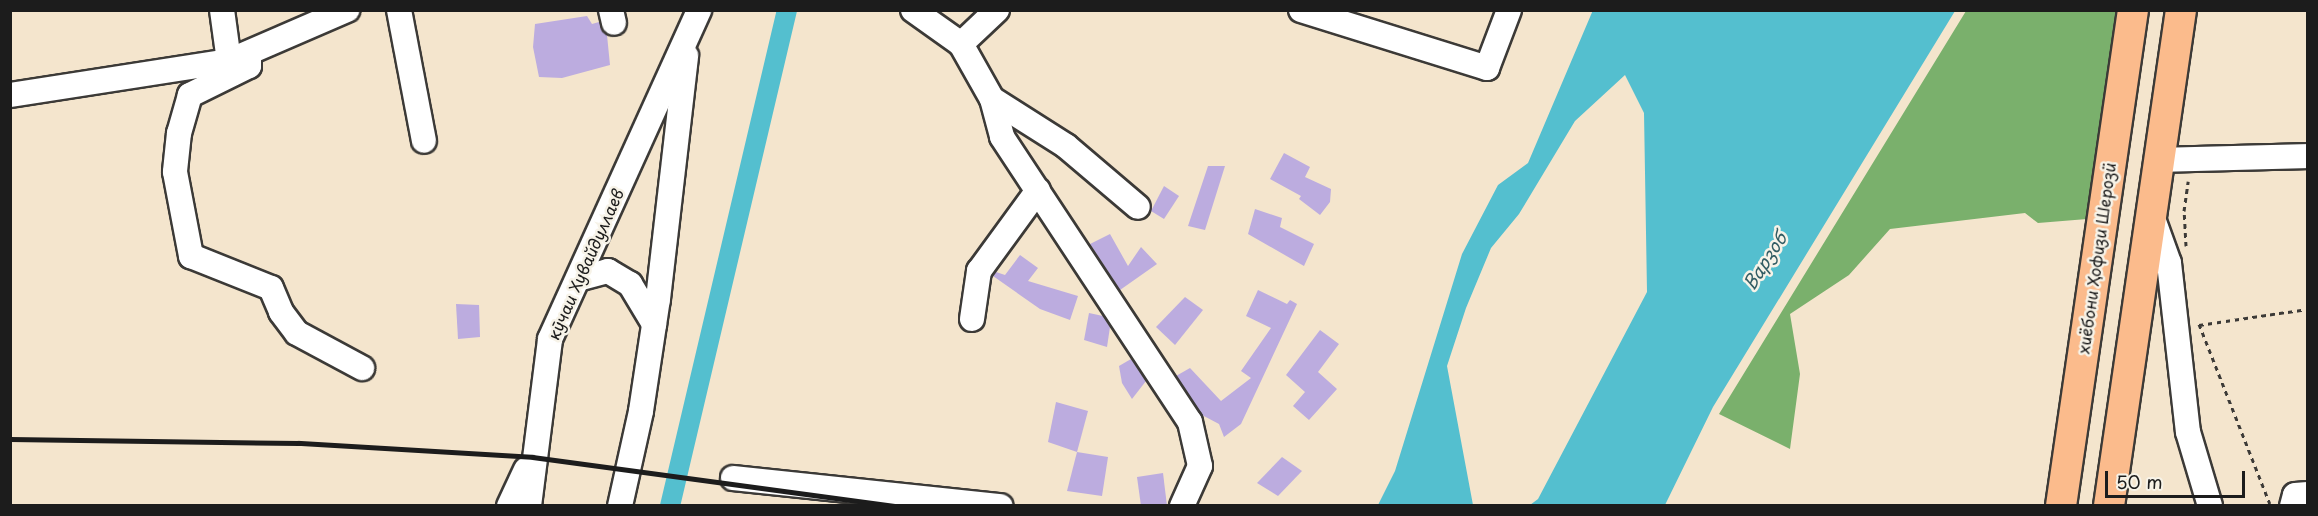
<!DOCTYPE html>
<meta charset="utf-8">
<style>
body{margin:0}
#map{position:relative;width:2318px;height:516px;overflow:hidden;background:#f4e5cd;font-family:"Playpen Sans",sans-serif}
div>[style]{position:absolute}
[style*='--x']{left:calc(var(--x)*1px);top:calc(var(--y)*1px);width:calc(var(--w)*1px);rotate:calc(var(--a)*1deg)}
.forest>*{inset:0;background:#7ab06c}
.water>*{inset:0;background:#54bfcf}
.canal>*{height:20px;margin:-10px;padding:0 10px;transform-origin:10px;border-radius:10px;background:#54bfcf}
.building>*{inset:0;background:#bcacdf}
.path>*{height:3px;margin-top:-1.5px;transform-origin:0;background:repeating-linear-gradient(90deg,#3c3a37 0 4.5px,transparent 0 9px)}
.roads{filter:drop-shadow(2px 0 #3c3a37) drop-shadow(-2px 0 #3c3a37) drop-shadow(0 2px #3c3a37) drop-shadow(0 -2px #3c3a37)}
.minor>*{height:24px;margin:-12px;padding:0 12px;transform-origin:12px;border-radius:12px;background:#fff}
.major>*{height:30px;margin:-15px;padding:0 15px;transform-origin:15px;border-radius:15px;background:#fbbb8c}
.rail>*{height:4.5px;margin:-2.25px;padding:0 2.25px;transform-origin:2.25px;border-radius:2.25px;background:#1c1c1c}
span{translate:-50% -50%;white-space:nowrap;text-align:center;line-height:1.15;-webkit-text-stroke:5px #f7f3e8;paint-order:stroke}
.street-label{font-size:16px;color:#1c1c1c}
.water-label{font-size:18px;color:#325d64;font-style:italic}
.frame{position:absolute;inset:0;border:12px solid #1c1c1c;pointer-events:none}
.scale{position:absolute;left:2105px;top:471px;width:140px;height:27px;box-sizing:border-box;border:3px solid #1c1c1c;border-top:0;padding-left:8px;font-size:18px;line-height:21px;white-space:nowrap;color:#1c1c1c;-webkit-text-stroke:4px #f7f3e8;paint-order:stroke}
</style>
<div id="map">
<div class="forest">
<div style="clip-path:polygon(1966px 11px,2120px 11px,2087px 219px,2038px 223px,2025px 213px,1890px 229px,1849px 275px,1790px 314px,1800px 374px,1790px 449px,1719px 414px)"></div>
</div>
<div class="water">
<div style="clip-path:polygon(1593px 10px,1955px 11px,1713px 407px,1665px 505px,1530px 505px,1538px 499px,1647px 292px,1644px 113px,1625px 75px,1575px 121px,1519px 214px,1491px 248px,1466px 308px,1447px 366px,1473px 505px,1378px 505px,1395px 471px,1462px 254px,1498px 185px,1528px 163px)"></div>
</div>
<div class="canal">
<div style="--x:670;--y:506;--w:510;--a:-76.73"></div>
</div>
<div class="building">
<div style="clip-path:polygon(587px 16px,592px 24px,599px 22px,607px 35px,610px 65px,562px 78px,539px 77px,533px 47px,535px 24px)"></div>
<div style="clip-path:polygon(1284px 153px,1310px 167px,1305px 177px,1331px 189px,1330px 202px,1320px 215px,1299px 199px,1301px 196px,1270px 179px)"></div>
<div style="clip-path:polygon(1208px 166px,1225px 166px,1205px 230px,1188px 226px)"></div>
<div style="clip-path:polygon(1164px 186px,1179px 196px,1164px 219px,1151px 211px)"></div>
<div style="clip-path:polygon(1255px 209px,1282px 218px,1280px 227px,1314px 244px,1304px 266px,1248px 234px)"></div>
<div style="clip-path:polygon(1110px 234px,1128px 266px,1141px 247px,1157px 264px,1120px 290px,1090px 244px)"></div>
<div style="clip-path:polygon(1020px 255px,1038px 268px,1028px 281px,1078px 296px,1070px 320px,1040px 309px,993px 276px,996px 272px,1005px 275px)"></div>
<div style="clip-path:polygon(1258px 290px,1287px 304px,1290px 300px,1297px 304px,1241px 424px,1224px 437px,1219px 424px,1202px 415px,1176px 376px,1190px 368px,1221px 401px,1251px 378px,1241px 371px,1271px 328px,1246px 316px)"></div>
<div style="clip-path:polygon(1185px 297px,1203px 310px,1175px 345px,1156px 327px)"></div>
<div style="clip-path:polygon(456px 304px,479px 305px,480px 337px,458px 339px)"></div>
<div style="clip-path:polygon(1089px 313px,1103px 316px,1110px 327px,1107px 347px,1084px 340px)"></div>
<div style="clip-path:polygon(1320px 330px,1339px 344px,1318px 372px,1337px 389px,1309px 420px,1293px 406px,1305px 392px,1286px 375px)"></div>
<div style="clip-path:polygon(1131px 359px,1146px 381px,1132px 399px,1122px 383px,1119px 366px)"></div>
<div style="clip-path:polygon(1056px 402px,1088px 411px,1077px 452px,1048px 442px)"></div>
<div style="clip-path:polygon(1077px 452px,1108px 457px,1102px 496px,1067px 491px)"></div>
<div style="clip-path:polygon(1282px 457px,1302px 471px,1278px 496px,1257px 483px)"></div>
<div style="clip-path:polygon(1163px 473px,1167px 506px,1141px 506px,1137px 477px)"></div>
</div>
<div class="path">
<div style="--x:2186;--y:246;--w:35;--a:-93"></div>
<div style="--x:2184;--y:211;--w:30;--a:-82"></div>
<div style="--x:2199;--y:324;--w:193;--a:68.5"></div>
<div style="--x:2199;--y:325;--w:110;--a:-8.4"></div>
</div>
<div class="roads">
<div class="minor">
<div style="--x:222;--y:10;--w:51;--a:82.2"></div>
<div style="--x:399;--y:10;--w:133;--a:79.2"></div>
<div style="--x:611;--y:10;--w:13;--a:77"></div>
<div style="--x:913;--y:10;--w:59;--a:35.3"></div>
<div style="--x:997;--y:10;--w:50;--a:136.6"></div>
<div style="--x:961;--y:44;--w:63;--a:60.6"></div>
<div style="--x:992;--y:99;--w:39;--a:75"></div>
<div style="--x:1002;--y:137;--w:341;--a:56.6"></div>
<div style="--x:1190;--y:422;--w:45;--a:77.2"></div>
<div style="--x:1200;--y:466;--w:44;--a:114.2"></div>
<div style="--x:1301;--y:10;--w:195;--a:17.3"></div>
<div style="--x:1487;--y:68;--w:62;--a:-69.2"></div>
<div style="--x:249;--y:53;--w:13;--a:90"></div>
<div style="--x:249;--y:66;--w:66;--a:153.8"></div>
<div style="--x:190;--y:95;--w:40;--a:106"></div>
<div style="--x:179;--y:133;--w:39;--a:96"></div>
<div style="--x:175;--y:172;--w:86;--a:79.2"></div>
<div style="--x:191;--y:256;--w:86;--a:21.8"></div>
<div style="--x:271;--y:288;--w:26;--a:67"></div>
<div style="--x:281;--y:312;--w:26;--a:53"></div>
<div style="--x:297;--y:333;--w:74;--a:28.3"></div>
<div style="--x:10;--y:95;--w:222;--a:-8.8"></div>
<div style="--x:229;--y:61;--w:129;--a:-23.4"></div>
<div style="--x:992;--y:99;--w:88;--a:32.4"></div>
<div style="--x:1066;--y:146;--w:94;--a:40.3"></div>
<div style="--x:2159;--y:160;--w:149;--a:-1.5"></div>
<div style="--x:2151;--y:213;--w:53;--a:70.2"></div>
<div style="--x:2169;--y:263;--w:170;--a:83.6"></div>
<div style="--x:2188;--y:432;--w:77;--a:73.4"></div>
<div style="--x:578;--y:279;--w:31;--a:-15"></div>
<div style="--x:608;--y:271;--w:26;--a:31"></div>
<div style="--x:630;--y:284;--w:47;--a:59"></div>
<div style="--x:972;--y:319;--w:49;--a:-81.7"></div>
<div style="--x:979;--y:271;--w:100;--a:-53.9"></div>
<div style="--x:733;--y:478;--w:269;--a:6"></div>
<div style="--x:509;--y:506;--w:40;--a:-65"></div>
<div style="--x:529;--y:506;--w:168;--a:-82.8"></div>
<div style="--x:550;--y:339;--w:361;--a:-65.6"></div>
<div style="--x:620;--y:506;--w:97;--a:-77.5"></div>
<div style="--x:641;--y:411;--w:113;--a:-81.4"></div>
<div style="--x:658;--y:299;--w:245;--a:-83.4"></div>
<div style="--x:2292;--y:506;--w:11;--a:-75"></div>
<div style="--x:2295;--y:495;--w:13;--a:-4"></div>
</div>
<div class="major">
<div style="--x:2061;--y:506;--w:501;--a:-81.74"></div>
<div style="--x:2109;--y:506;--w:501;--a:-81.74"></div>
</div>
</div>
<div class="rail">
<div style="--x:10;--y:439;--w:289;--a:0.8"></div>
<div style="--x:299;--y:443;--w:234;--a:3.4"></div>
<div style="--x:533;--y:457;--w:366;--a:7.7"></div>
</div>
<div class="street-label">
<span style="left:2096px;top:258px;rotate:-82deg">хиёбони Ҳофизи Шерозӣ</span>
<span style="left:585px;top:264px;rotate:-66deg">кӯчаи Хувайдуллаев</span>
</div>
<div class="water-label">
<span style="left:1765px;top:261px;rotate:-57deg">Варзоб</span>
</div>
<div class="frame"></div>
<div class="scale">50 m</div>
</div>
